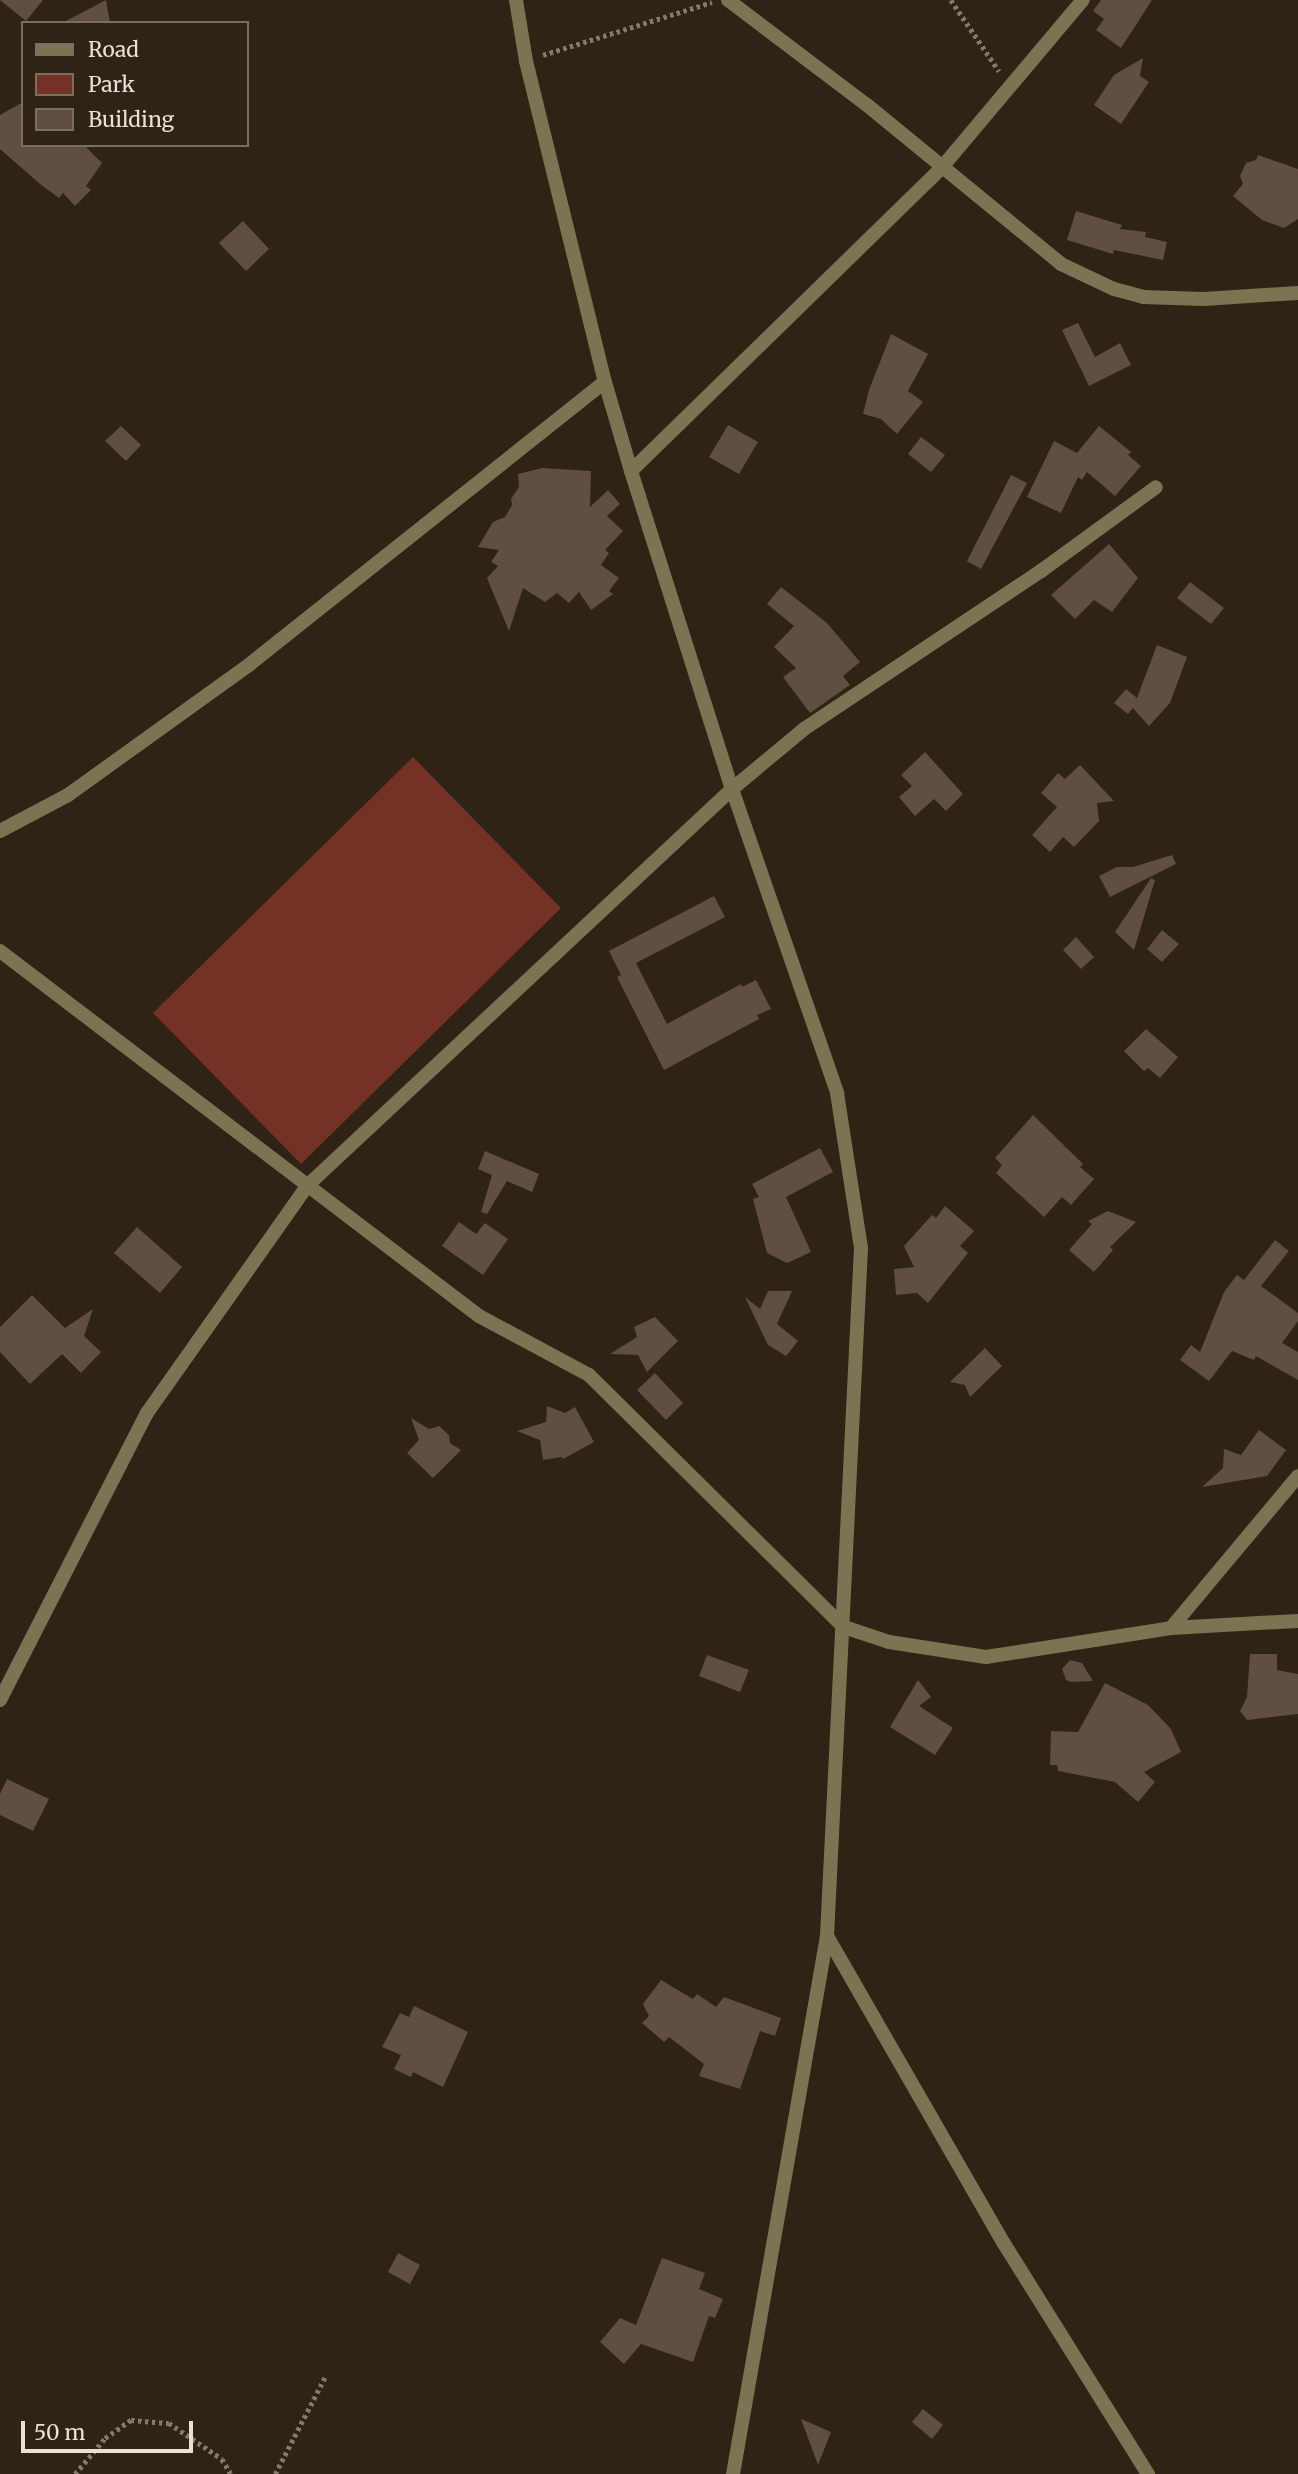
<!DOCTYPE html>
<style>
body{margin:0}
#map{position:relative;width:1298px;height:2474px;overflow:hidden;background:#2e2314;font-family:Merriweather,serif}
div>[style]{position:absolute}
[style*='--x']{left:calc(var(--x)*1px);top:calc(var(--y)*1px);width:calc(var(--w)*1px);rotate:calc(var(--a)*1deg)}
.green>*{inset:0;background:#743226}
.building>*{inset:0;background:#604e42}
.path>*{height:4.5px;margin-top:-2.25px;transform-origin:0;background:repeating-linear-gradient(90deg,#837a6e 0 3.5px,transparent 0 7px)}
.minor>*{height:14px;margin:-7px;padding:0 7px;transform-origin:7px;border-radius:7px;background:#7b7351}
span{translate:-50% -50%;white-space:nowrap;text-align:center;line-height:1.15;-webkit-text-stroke:5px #2e2314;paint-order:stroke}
.legend{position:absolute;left:21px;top:21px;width:228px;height:126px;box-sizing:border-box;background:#2e2314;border:2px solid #786f62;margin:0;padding:9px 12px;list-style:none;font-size:21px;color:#e8e1d7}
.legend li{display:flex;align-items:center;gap:14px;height:35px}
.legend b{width:35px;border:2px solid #786f62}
.scale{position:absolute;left:21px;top:2421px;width:172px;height:32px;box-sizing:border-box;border:4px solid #e8e1d7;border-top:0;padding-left:9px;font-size:21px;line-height:24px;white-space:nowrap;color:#e8e1d7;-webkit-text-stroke:5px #2e2314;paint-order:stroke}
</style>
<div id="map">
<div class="green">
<div style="clip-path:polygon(413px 757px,561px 908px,301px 1164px,153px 1013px)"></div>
</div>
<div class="building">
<div style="clip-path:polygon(0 0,43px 0,26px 21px)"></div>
<div style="clip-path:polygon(106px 0,110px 23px,62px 23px)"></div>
<div style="clip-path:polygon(1101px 0,1152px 0,1121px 48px,1096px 30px,1104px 19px,1093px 11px)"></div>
<div style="clip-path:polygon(1143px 58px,1140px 76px,1149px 82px,1121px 124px,1094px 105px,1114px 75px)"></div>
<div style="clip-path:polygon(23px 102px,23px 145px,84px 145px,102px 163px,86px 186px,91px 190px,75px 206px,63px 193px,59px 198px,40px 184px,0 149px,0 115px)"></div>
<div style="clip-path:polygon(1258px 155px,1298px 169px,1298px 219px,1284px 228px,1262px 220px,1233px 196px,1243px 184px,1240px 176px,1246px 163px,1256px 160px)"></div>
<div style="clip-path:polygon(1076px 211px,1122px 225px,1120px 229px,1146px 232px,1145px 237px,1167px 242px,1163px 260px,1114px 250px,1113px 254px,1067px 240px)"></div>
<div style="clip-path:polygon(243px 221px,269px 249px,246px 271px,219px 243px)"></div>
<div style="clip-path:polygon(1078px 323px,1095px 357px,1120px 343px,1131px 365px,1089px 386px,1062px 330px)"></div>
<div style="clip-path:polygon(891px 334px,928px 354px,908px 391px,923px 402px,897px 434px,881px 419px,863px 414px,869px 390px)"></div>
<div style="clip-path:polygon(728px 425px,758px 442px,739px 474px,709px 457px)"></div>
<div style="clip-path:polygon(121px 426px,141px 445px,126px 461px,105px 441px)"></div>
<div style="clip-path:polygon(1099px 426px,1131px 452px,1128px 455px,1141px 466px,1115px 496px,1087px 472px,1082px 480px,1078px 477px,1061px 513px,1027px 497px,1054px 441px,1077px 453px)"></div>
<div style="clip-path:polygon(921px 437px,945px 455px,931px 472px,908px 454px)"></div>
<div style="clip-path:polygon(542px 468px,591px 471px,590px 507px,608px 490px,620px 504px,607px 516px,623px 531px,605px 550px,609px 553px,601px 565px,619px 578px,609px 591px,613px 594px,591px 610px,579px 592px,569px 603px,557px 593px,545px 602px,523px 588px,509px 631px,487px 578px,498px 566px,491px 562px,499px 550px,478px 547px,493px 522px,505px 517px,512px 505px,511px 499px,519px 487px,518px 474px)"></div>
<div style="clip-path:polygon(1011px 475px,1027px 483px,981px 569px,967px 561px)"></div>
<div style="clip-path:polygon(1109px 544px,1138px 578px,1112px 612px,1094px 600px,1075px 619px,1051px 595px)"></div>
<div style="clip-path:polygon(1190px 582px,1224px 608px,1211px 624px,1177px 598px)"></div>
<div style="clip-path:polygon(781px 587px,827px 623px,860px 662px,843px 676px,850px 685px,810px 713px,783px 677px,796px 668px,774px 647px,794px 626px,767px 604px)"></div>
<div style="clip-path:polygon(1157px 645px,1187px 657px,1170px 703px,1149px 726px,1133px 708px,1128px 714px,1114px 703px,1126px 689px,1137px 698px)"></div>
<div style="clip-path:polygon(925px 752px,963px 794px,946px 811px,934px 799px,915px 816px,899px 797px,912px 786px,901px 775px)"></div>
<div style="clip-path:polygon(1080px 765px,1114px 801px,1097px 803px,1099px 821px,1074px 847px,1063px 837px,1050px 852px,1032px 835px,1057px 807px,1041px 793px,1058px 773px,1065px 779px)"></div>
<div style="clip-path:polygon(1172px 855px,1176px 864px,1110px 897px,1099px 876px,1117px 867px,1133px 867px)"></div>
<div style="clip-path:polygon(1151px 878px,1155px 880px,1134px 950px,1115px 932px)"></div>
<div style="clip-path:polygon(714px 896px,725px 917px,636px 963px,667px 1024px,741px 984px,742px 987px,756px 980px,771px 1009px,757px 1015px,759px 1019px,664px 1070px,617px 977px,621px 975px,609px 951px)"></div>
<div style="clip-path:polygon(1162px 930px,1179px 944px,1162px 962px,1147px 949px)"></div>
<div style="clip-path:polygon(1076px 937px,1094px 957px,1081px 969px,1063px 950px)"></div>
<div style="clip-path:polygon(1146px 1029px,1178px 1057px,1160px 1078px,1148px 1068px,1144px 1071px,1124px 1051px)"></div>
<div style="clip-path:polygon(1033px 1115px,1083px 1164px,1080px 1167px,1094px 1179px,1071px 1205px,1062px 1197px,1044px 1217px,996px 1173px,1002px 1165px,995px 1158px)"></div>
<div style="clip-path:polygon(820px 1148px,833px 1172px,786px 1197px,811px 1252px,787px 1263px,767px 1253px,753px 1199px,759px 1197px,752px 1184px)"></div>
<div style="clip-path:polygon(485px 1151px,539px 1174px,532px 1192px,507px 1181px,487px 1214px,481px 1212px,492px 1175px,478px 1169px)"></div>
<div style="clip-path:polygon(945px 1206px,974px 1231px,960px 1246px,968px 1253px,928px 1303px,917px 1293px,896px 1295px,894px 1269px,914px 1267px,904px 1246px,932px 1215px,936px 1218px)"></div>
<div style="clip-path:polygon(1108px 1211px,1136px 1222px,1110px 1247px,1113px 1250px,1094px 1272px,1069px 1250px,1092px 1224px,1088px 1221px)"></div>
<div style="clip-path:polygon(459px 1222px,476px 1234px,485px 1223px,508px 1239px,483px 1275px,442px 1246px)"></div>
<div style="clip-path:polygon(137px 1227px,182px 1267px,160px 1293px,114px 1253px)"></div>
<div style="clip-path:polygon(1275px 1240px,1289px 1251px,1261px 1286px,1298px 1313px,1298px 1321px,1282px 1343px,1298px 1352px,1298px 1380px,1256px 1356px,1254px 1360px,1232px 1351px,1209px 1381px,1180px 1360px,1191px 1345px,1200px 1352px,1224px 1292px,1237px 1275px,1244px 1280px)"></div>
<div style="clip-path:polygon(768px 1291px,792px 1291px,777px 1324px,798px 1341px,786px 1356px,768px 1345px,745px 1297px,760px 1309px)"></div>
<div style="clip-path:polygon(32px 1295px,65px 1328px,93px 1309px,84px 1336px,101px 1352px,81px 1373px,62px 1354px,30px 1384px,0 1352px,0 1327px)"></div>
<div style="clip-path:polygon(655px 1317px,678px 1341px,647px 1372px,638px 1355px,610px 1354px,637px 1337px,634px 1327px)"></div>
<div style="clip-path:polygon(985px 1348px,1002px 1366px,970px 1397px,965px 1385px,950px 1382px)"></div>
<div style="clip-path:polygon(655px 1373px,683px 1403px,666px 1420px,637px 1390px)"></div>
<div style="clip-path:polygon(547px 1406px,565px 1413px,575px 1407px,594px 1442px,563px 1459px,561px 1457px,543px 1460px,540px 1440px,517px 1431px,546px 1422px)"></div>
<div style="clip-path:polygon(411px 1418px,429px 1429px,439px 1426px,449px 1435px,450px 1443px,461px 1450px,433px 1478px,407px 1453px,419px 1440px)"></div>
<div style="clip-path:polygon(1259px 1430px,1286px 1450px,1267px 1476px,1202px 1487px,1223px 1468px,1224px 1449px,1241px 1455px)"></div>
<div style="clip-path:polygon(1250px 1654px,1277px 1654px,1277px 1670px,1298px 1674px,1298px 1714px,1247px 1720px,1240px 1711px,1247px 1697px)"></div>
<div style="clip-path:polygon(707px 1655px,749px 1670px,740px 1692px,699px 1676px)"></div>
<div style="clip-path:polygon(1070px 1660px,1082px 1663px,1093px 1681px,1071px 1682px,1066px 1680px,1062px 1669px)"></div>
<div style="clip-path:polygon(918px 1680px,931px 1697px,919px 1706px,953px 1728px,935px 1755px,890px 1727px)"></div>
<div style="clip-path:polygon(1105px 1683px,1148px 1705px,1171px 1729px,1181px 1752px,1144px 1772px,1155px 1782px,1138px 1802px,1115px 1782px,1058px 1771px,1057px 1765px,1050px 1765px,1051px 1731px,1078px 1732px)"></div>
<div style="clip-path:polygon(7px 1779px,49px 1799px,33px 1831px,0 1815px,0 1794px)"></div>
<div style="clip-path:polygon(661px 1980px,693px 1999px,697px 1994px,716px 2007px,724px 1997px,781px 2018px,775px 2036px,760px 2031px,740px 2089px,699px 2076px,704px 2064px,669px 2037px,664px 2042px,642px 2023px,649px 2016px,643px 2004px)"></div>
<div style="clip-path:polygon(414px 2006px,468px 2032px,443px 2087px,413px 2072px,411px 2077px,394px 2069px,401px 2055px,382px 2047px,400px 2013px,409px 2017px)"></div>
<div style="clip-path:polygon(398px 2253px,420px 2265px,410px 2284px,388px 2272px)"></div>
<div style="clip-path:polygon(662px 2258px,705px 2273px,699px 2289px,723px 2299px,715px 2318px,709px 2316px,693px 2362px,641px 2344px,624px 2364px,600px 2342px,620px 2318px,636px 2325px)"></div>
<div style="clip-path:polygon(923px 2409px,943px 2425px,932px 2439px,912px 2422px)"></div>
<div style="clip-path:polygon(801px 2419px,831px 2432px,818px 2465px)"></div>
</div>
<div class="path">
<div style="--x:951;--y:0;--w:86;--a:55.9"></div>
<div style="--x:543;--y:55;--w:177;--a:-17.4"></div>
<div style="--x:75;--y:2474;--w:47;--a:-50.2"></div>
<div style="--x:105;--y:2438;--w:32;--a:-35"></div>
<div style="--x:131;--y:2420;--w:38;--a:5"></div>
<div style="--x:169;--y:2423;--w:64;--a:34.2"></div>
<div style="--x:222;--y:2459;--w:17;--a:59"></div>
<div style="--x:275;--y:2474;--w:111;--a:-62.7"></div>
</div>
<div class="minor">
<div style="--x:516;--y:0;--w:62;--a:80.7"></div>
<div style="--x:526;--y:61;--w:331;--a:76.2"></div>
<div style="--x:605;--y:382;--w:93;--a:73.7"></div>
<div style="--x:631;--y:471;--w:334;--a:72.4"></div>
<div style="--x:732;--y:789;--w:322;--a:70.9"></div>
<div style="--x:837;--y:1093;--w:157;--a:81.2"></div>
<div style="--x:861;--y:1248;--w:689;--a:92.83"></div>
<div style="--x:827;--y:1936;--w:546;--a:99.91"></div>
<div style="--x:728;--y:0;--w:174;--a:37.1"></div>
<div style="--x:867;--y:105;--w:251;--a:39.3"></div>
<div style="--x:1061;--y:264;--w:59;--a:25.3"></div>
<div style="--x:1114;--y:289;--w:30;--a:15"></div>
<div style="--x:1143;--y:297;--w:61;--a:1.9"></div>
<div style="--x:1204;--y:299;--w:94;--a:-3.7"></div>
<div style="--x:631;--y:471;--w:436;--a:-44.3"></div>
<div style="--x:943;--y:166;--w:217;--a:-49.9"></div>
<div style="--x:0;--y:831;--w:77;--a:-27.9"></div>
<div style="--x:68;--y:795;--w:224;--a:-35.7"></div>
<div style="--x:250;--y:664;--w:453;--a:-38.5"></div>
<div style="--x:0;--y:951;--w:602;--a:37.31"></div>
<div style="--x:479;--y:1316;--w:125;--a:28.2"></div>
<div style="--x:589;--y:1375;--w:359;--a:44.7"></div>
<div style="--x:844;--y:1627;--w:47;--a:18.4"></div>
<div style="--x:889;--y:1642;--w:98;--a:8.8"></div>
<div style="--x:986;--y:1657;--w:187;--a:-8.9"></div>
<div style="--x:1171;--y:1628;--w:127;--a:-3.2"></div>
<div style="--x:1171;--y:1628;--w:198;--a:-50.1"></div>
<div style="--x:0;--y:1700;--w:322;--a:-62.9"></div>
<div style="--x:147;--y:1413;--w:279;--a:-54.8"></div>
<div style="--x:308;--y:1185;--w:580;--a:-43.04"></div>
<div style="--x:732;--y:789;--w:94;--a:-39.8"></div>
<div style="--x:804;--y:729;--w:285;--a:-33.7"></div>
<div style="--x:1041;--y:571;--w:142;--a:-36.1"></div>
<div style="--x:827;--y:1936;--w:353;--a:60.1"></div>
<div style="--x:1003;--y:2242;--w:274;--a:58"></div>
</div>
<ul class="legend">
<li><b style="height:9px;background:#7b7351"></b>Road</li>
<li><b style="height:19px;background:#743226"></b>Park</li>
<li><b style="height:19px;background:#604e42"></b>Building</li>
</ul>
<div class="scale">50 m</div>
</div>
